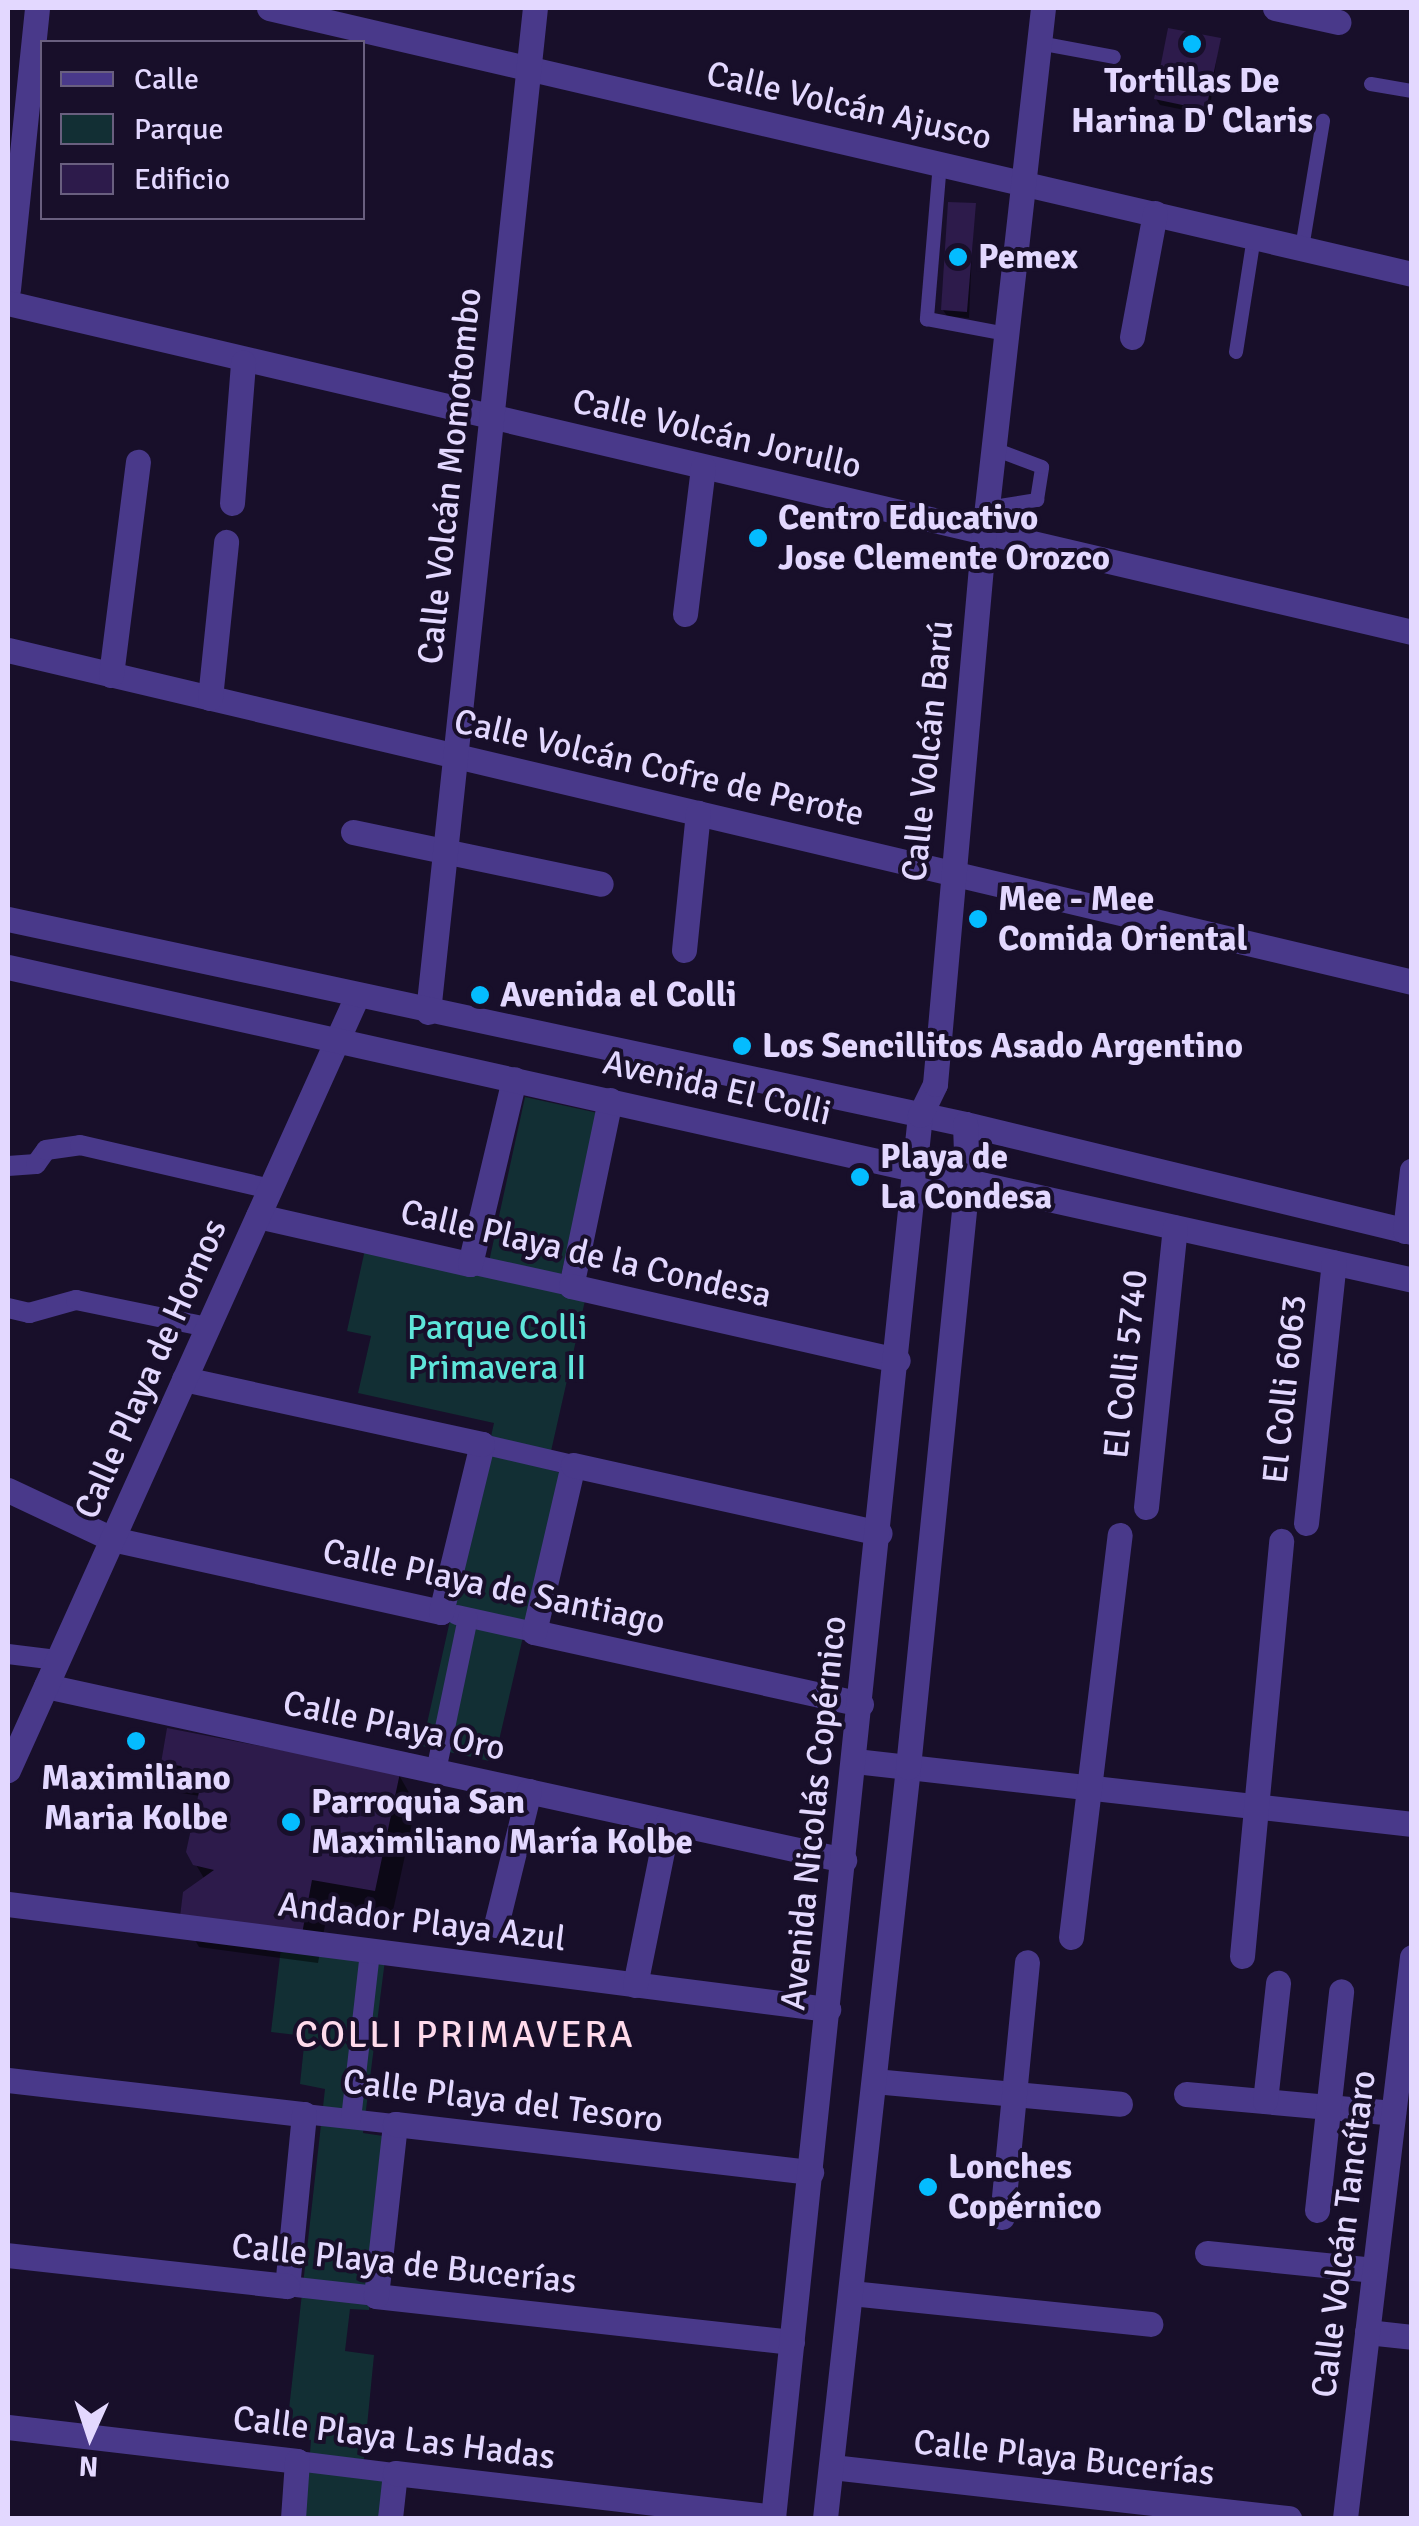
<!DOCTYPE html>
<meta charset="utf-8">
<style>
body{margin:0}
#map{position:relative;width:1419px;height:2526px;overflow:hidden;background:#180f2a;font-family:Signika,sans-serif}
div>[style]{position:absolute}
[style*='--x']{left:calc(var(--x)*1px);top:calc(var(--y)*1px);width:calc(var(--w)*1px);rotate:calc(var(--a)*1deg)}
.green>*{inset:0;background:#122f34}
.shadow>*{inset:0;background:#0007}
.building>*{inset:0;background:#2d1b4b}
.service>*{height:14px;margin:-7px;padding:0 7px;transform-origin:7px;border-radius:7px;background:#49398a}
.pedestrian>*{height:20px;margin:-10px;padding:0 10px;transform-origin:10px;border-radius:10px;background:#49398a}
.minor>*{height:25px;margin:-12.5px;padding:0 12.5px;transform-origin:12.5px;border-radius:12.5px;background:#49398a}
.tertiary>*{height:25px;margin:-12.5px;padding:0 12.5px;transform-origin:12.5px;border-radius:12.5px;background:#49398a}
.dots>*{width:28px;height:28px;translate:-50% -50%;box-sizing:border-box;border:5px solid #180f2a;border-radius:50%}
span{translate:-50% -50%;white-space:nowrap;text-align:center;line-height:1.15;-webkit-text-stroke:8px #180f2a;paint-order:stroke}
.poi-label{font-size:35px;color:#e3d8ff;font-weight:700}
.left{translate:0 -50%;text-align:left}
.street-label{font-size:35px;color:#e3d8ff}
.park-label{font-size:35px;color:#5ee5da}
.neighbourhood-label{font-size:38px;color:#ffdaeb;letter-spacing:2.5px}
.frame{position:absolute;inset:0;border:10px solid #e3d8ff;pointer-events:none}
.legend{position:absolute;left:40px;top:40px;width:325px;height:180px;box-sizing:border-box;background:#180f2a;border:2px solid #695f7f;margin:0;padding:12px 18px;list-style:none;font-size:30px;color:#e3d8ff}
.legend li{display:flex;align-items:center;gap:20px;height:50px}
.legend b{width:50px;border:2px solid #695f7f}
.north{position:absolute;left:40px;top:2386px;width:100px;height:100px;-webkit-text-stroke:8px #180f2a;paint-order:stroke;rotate:183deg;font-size:28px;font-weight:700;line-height:40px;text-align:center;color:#e3d8ff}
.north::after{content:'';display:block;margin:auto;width:35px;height:45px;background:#e3d8ff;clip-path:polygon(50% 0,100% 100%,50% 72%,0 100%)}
</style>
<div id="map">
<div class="green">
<div style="clip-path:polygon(525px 1097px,598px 1113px,558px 1289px,586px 1296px,547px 1469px,561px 1473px,494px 1762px,422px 1746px,494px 1423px,358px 1393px,371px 1336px,347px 1331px,366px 1245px,487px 1271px)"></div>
<div style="clip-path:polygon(281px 1948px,385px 1960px,363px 2133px,390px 2137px,369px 2310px,350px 2309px,345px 2351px,374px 2355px,362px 2477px,383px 2479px,379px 2518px,305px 2518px,311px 2440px,286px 2436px,325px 2089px,300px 2084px,305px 2036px,271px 2032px)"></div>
</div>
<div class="shadow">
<div style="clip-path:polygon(1219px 40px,1209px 115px,1160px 105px,1156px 99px)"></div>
<div style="clip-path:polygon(974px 206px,969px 318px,947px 316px,943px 310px)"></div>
<div style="clip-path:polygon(164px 1763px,399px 1775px,416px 1805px,391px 1920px,328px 1909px,318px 1963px,199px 1947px,182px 1917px,205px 1880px,188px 1851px,200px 1796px,181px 1793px)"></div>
</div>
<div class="building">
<div style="clip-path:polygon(1168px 28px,1221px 38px,1206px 110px,1154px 99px)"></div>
<div style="clip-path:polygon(948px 202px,976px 203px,967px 312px,941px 310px)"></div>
<div style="clip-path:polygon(167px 1728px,400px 1773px,375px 1891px,312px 1880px,302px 1934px,180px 1917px,183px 1892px,214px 1870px,193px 1865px,186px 1852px,199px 1792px,181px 1766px,161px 1763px)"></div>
</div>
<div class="service">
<div style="--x:1039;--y:43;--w:76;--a:10.6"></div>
<div style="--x:1371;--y:84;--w:42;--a:9.7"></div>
<div style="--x:940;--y:163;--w:157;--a:94.8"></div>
<div style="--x:927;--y:319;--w:80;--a:10.8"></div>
<div style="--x:1302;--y:248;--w:129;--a:-80.6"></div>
<div style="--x:1236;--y:352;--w:116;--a:-81.1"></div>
<div style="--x:987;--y:508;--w:51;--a:-9.1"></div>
<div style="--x:1037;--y:500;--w:33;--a:-81"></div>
<div style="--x:1042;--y:467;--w:51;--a:-159.4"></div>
</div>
<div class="pedestrian">
<div style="--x:8;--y:1166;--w:28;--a:-4"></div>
<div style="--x:36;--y:1164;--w:17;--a:-54"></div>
<div style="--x:46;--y:1150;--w:34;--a:-8"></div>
<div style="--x:80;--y:1145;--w:195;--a:13"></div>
<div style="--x:470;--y:1264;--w:103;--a:12.3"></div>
<div style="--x:8;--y:1308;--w:22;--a:13"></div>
<div style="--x:29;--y:1313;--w:49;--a:-15.5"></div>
<div style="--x:76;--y:1300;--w:134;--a:11.6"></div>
<div style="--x:482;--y:1444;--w:93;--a:13"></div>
<div style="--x:457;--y:1615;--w:79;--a:12.4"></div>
<div style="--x:8;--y:1654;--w:49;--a:7"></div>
<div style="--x:436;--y:1771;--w:156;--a:-78.2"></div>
<div style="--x:304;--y:2114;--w:92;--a:6.3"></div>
<div style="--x:351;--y:2119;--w:169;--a:-83.5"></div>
<div style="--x:287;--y:2286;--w:90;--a:6.4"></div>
<div style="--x:297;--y:2461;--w:99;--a:7"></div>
</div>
<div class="minor">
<div style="--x:269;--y:8;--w:1174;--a:13.1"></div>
<div style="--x:1275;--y:8;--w:65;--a:12.5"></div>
<div style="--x:8;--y:289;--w:282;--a:-84.1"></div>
<div style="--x:8;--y:303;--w:1442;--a:13.19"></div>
<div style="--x:1132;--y:337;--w:126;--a:-79.5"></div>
<div style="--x:232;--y:503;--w:141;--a:-85.5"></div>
<div style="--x:685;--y:614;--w:148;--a:-83"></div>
<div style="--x:8;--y:650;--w:1443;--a:13.3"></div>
<div style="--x:111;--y:675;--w:215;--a:-82.8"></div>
<div style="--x:210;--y:698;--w:157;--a:-84.1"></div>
<div style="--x:353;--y:832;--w:253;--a:11.8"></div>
<div style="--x:684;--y:950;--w:138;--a:-84.2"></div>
<div style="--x:428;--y:1012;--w:1010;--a:-83.92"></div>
<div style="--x:610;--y:1100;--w:190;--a:101.8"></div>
<div style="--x:571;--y:1286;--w:335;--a:12.8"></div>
<div style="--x:965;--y:1124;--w:460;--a:13.6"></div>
<div style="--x:967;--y:1181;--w:456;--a:12.5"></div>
<div style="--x:258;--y:1216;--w:217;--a:12.8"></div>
<div style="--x:470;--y:1264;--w:190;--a:-76.6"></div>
<div style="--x:1405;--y:1231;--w:61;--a:-83.5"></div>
<div style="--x:8;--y:1490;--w:115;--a:25.2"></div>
<div style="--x:112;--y:1539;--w:337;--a:12.5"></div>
<div style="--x:441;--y:1612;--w:173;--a:-76.3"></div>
<div style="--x:482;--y:1444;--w:305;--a:-167.7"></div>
<div style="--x:1146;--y:1507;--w:281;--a:-84.1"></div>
<div style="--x:1306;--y:1523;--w:262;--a:-83.9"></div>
<div style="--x:46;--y:1686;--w:817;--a:12.3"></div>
<div style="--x:861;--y:1704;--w:335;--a:-167.6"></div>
<div style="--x:534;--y:1632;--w:171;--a:-76.9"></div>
<div style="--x:573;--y:1465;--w:314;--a:12.5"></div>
<div style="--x:855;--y:1761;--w:561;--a:6.45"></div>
<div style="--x:8;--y:1770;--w:849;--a:-65.73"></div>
<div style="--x:8;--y:1904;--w:827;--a:7.3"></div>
<div style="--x:496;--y:1925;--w:138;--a:-76.2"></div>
<div style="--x:1071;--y:1937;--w:405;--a:-83.1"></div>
<div style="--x:1242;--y:1956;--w:417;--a:-84.6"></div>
<div style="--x:635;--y:1985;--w:166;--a:-78.6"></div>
<div style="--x:8;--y:2080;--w:298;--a:6.6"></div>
<div style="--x:304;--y:2114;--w:173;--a:95.6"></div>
<div style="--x:287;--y:2286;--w:281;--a:-173.7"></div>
<div style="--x:874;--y:2081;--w:247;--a:5.3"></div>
<div style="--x:1186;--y:2094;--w:208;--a:5.2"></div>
<div style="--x:1265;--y:2101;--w:119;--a:-83.7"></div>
<div style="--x:1317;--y:2210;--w:220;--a:-83.7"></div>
<div style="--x:1002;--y:2217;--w:256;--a:-84.4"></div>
<div style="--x:1207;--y:2253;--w:168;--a:5.8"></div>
<div style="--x:851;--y:2293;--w:301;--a:5.9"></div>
<div style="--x:1367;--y:2332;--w:45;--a:6.3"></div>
<div style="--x:792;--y:2342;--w:419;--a:-173.7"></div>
<div style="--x:376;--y:2296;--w:173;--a:-83.7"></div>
<div style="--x:395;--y:2124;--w:419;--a:6.6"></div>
<div style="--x:8;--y:2427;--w:291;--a:6.7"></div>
<div style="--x:297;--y:2461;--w:57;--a:94"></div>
<div style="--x:832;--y:2467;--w:460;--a:6.4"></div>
<div style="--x:390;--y:2518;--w:45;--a:-83.7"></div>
<div style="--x:395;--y:2473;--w:381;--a:6.6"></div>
<div style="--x:1345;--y:2518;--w:565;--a:-83.19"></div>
</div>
<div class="tertiary">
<div style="--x:8;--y:919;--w:979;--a:12.09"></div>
<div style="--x:8;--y:967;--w:983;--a:12.58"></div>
<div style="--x:773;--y:2518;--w:1411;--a:-84.02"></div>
<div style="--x:920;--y:1115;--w:34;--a:-64"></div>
<div style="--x:935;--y:1084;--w:553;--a:-84.92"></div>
<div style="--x:984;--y:533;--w:528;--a:-83.59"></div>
<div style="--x:825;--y:2518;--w:756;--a:-83.69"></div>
<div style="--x:908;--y:1767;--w:589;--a:-84.25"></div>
<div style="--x:967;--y:1181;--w:57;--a:-92"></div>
</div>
<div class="dots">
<div style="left:1192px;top:44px;background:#04bcff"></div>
<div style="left:958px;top:257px;background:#04bcff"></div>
<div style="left:758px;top:538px;background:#04bcff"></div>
<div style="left:978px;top:919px;background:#04bcff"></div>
<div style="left:480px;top:995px;background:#04bcff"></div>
<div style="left:742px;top:1046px;background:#04bcff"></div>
<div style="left:860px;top:1177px;background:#04bcff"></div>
<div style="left:136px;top:1741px;background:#04bcff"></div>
<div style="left:291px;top:1822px;background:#04bcff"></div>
<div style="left:928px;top:2187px;background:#04bcff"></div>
</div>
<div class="poi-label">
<span style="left:1192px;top:101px">Tortillas De<br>Harina D' Claris</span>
<span class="left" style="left:978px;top:257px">Pemex</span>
<span class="left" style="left:778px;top:538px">Centro Educativo<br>Jose Clemente Orozco</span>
<span class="left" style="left:998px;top:919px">Mee - Mee<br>Comida Oriental</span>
<span class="left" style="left:500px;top:995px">Avenida el Colli</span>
<span class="left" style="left:762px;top:1046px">Los Sencillitos Asado Argentino</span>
<span class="left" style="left:880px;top:1177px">Playa de<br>La Condesa</span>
<span style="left:136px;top:1798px">Maximiliano<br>Maria Kolbe</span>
<span class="left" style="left:311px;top:1822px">Parroquia San<br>Maximiliano María Kolbe</span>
<span class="left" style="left:948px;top:2187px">Lonches<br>Copérnico</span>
</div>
<div class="street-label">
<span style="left:849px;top:106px;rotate:13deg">Calle Volcán Ajusco</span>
<span style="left:717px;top:434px;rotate:13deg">Calle Volcán Jorullo</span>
<span style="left:450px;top:476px;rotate:-84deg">Calle Volcán Momotombo</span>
<span style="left:928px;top:751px;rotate:-84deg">Calle Volcán Barú</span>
<span style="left:659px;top:768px;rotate:13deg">Calle Volcán Cofre de Perote</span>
<span style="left:717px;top:1088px;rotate:13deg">Avenida El Colli</span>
<span style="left:586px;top:1254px;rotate:13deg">Calle Playa de la Condesa</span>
<span style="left:1126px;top:1364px;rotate:-84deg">El Colli 5740</span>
<span style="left:151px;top:1369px;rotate:-66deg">Calle Playa de Hornos</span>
<span style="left:1285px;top:1389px;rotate:-84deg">El Colli 6063</span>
<span style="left:494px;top:1587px;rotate:12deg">Calle Playa de Santiago</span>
<span style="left:394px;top:1726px;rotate:12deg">Calle Playa Oro</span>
<span style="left:814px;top:1813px;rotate:-84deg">Avenida Nicolás Copérnico</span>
<span style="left:422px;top:1922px;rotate:7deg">Andador Playa Azul</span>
<span style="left:503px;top:2101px;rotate:7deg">Calle Playa del Tesoro</span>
<span style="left:1344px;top:2234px;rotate:-83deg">Calle Volcán Tancítaro</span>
<span style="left:404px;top:2264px;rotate:6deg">Calle Playa de Bucerías</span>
<span style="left:394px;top:2438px;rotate:7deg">Calle Playa Las Hadas</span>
<span style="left:1064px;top:2458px;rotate:6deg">Calle Playa Bucerías</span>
</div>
<div class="park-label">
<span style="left:497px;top:1348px">Parque Colli<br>Primavera II</span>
</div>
<div class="neighbourhood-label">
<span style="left:465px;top:2035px">COLLI PRIMAVERA</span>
</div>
<div class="frame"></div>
<ul class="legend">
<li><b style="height:12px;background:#49398a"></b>Calle</li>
<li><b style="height:28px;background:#122f34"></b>Parque</li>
<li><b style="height:28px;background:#2d1b4b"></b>Edificio</li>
</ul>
<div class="north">N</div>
</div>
